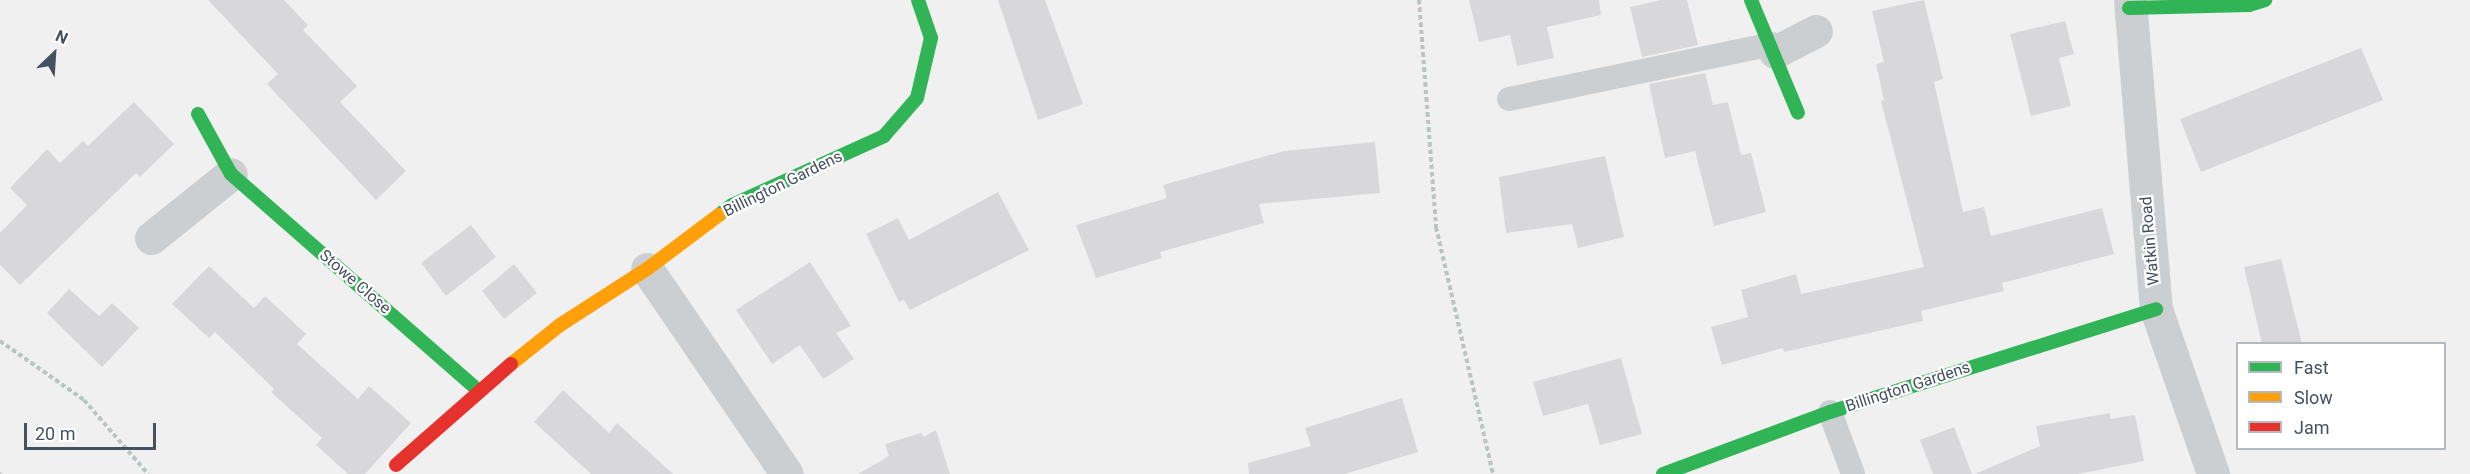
<!DOCTYPE html>
<style>
body{margin:0}
#map{position:relative;width:2470px;height:474px;overflow:hidden;background:#f1f0f0;font-family:Roboto,sans-serif}
div>[style]{position:absolute}
[style*='--x']{left:calc(var(--x)*1px);top:calc(var(--y)*1px);width:calc(var(--w)*1px);rotate:calc(var(--a)*1deg)}
.building>*{inset:0;background:#d8d8db}
.path>*{height:4px;margin-top:-2px;transform-origin:0;background:repeating-linear-gradient(90deg,#b8c6c3 0 4.5px,transparent 0 7.5px)}
.lane>*{height:24px;margin:-12px;padding:0 12px;transform-origin:12px;border-radius:12px;background:#cccfd1}
.street>*{height:33px;margin:-16.5px;padding:0 16.5px;transform-origin:16.5px;border-radius:16.5px;background:#cccfd1}
.fast>*{height:14px;margin:-7px;padding:0 7px;transform-origin:7px;border-radius:7px;background:#30b455}
.slow>*{height:14px;margin:-7px;padding:0 7px;transform-origin:7px;border-radius:7px;background:#ff9f0a}
.jam>*{height:14px;margin:-7px;padding:0 7px;transform-origin:7px;border-radius:7px;background:#e5322d}
span{translate:-50% -50%;white-space:nowrap;text-align:center;line-height:1.15;-webkit-text-stroke:4.5px #fff;paint-order:stroke}
.street-label{font-size:16px;color:#46515f}
.legend{position:absolute;left:2236px;top:342px;width:210px;height:108px;box-sizing:border-box;background:#fff;border:2px solid #b5b9bf;margin:0;padding:8px 10px;list-style:none;font-size:18px;color:#46515f}
.legend li{display:flex;align-items:center;gap:12px;height:30px}
.legend b{width:30px;border:2px solid #b5b9bf}
.north{position:absolute;left:24px;top:24px;width:60px;height:60px;-webkit-text-stroke:4px #fff;paint-order:stroke;rotate:25deg;font-size:16px;font-weight:700;line-height:24px;text-align:center;color:#46515f}
.north::after{content:'';display:block;margin:auto;width:21px;height:27px;background:#46515f;clip-path:polygon(50% 0,100% 100%,50% 72%,0 100%)}
.scale{position:absolute;left:24px;top:423px;width:132px;height:27px;box-sizing:border-box;border:3px solid #46515f;border-top:0;padding-left:8px;font-size:18px;line-height:21px;white-space:nowrap;color:#46515f;-webkit-text-stroke:4px #fff;paint-order:stroke}
</style>
<div id="map">
<div class="building">
<div style="clip-path:polygon(208px 0,284px 0,308px 25px,303px 30px,357px 86px,340px 102px,406px 171px,376px 200px,267px 84px,278px 74px)"></div>
<div style="clip-path:polygon(998px 0,1045px 0,1083px 104px,1038px 120px)"></div>
<div style="clip-path:polygon(1469px 0,1599px 0,1601px 15px,1547px 27px,1554px 58px,1517px 66px,1510px 35px,1479px 42px)"></div>
<div style="clip-path:polygon(1661px 0,1687px 0,1698px 45px,1642px 57px,1630px 7px)"></div>
<div style="clip-path:polygon(1924px 0,1943px 79px,1934px 82px,1963px 212px,1984px 207px,1991px 236px,2102px 208px,2114px 254px,2002px 283px,2004px 291px,1921px 311px,1923px 321px,1784px 352px,1783px 348px,1722px 365px,1711px 327px,1748px 317px,1741px 290px,1796px 274px,1801px 294px,1924px 267px,1881px 101px,1884px 100px,1876px 64px,1884px 62px,1872px 11px)"></div>
<div style="clip-path:polygon(2065px 21px,2074px 54px,2059px 58px,2071px 106px,2031px 116px,2010px 34px)"></div>
<div style="clip-path:polygon(2361px 48px,2383px 100px,2201px 172px,2180px 119px)"></div>
<div style="clip-path:polygon(1705px 73px,1713px 105px,1728px 102px,1741px 155px,1751px 153px,1766px 212px,1714px 226px,1695px 151px,1665px 158px,1649px 84px)"></div>
<div style="clip-path:polygon(134px 102px,174px 144px,140px 177px,136px 173px,20px 285px,0 265px,0 233px,27px 205px,10px 188px,47px 149px,60px 163px,83px 141px,88px 146px)"></div>
<div style="clip-path:polygon(1375px 142px,1380px 193px,1259px 204px,1264px 223px,1160px 252px,1162px 258px,1096px 278px,1076px 225px,1167px 198px,1163px 185px,1284px 151px)"></div>
<div style="clip-path:polygon(1605px 156px,1624px 237px,1578px 248px,1572px 224px,1506px 233px,1499px 177px)"></div>
<div style="clip-path:polygon(998px 192px,1029px 250px,910px 310px,904px 300px,899px 302px,866px 234px,898px 218px,909px 240px)"></div>
<div style="clip-path:polygon(471px 225px,496px 257px,446px 296px,421px 263px)"></div>
<div style="clip-path:polygon(2281px 259px,2302px 344px,2262px 344px,2244px 267px)"></div>
<div style="clip-path:polygon(810px 262px,851px 326px,836px 333px,854px 359px,823px 379px,800px 345px,772px 364px,736px 310px)"></div>
<div style="clip-path:polygon(514px 264px,537px 293px,504px 319px,482px 291px)"></div>
<div style="clip-path:polygon(209px 266px,254px 308px,265px 296px,306px 334px,297px 344px,358px 399px,369px 386px,411px 423px,365px 474px,348px 474px,316px 445px,322px 438px,271px 392px,274px 389px,215px 332px,209px 338px,172px 304px)"></div>
<div style="clip-path:polygon(69px 289px,99px 316px,112px 303px,139px 328px,102px 367px,47px 313px)"></div>
<div style="clip-path:polygon(1621px 358px,1642px 434px,1600px 445px,1588px 404px,1543px 416px,1533px 382px)"></div>
<div style="clip-path:polygon(563px 390px,609px 433px,617px 423px,673px 474px,591px 474px,534px 422px)"></div>
<div style="clip-path:polygon(1402px 398px,1418px 452px,1345px 474px,1249px 474px,1248px 463px,1311px 446px,1305px 428px)"></div>
<div style="clip-path:polygon(2110px 413px,2110px 419px,2135px 415px,2144px 461px,2078px 474px,1975px 474px,2040px 446px,2036px 426px)"></div>
<div style="clip-path:polygon(1954px 427px,1972px 474px,1933px 474px,1920px 440px)"></div>
<div style="clip-path:polygon(936px 430px,950px 474px,858px 474px,889px 456px,885px 444px,921px 433px,924px 437px)"></div>
</div>
<div class="path">
<div style="--x:1419;--y:0;--w:228;--a:85.7"></div>
<div style="--x:1436;--y:227;--w:253;--a:77"></div>
<div style="--x:0;--y:341;--w:103;--a:35.1"></div>
<div style="--x:84;--y:400;--w:98;--a:49.1"></div>
<div style="--x:0;--y:473;--w:1;--a:45"></div>
</div>
<div class="lane">
<div style="--x:1509;--y:99;--w:269;--a:-11.8"></div>
<div style="--x:1830;--y:412;--w:66;--a:69.6"></div>
</div>
<div class="street">
<div style="--x:2130;--y:0;--w:310;--a:85.2"></div>
<div style="--x:2156;--y:309;--w:175;--a:70.9"></div>
<div style="--x:1775;--y:52;--w:46;--a:-27.1"></div>
<div style="--x:151;--y:238;--w:102;--a:-38.7"></div>
<div style="--x:647;--y:269;--w:248;--a:55.7"></div>
</div>
<div class="fast">
<div style="--x:1751;--y:0;--w:122;--a:67.4"></div>
<div style="--x:2129;--y:8;--w:120;--a:-1.4"></div>
<div style="--x:2249;--y:5;--w:17;--a:-17"></div>
<div style="--x:198;--y:114;--w:68;--a:61.2"></div>
<div style="--x:231;--y:174;--w:328;--a:41.2"></div>
<div style="--x:719;--y:215;--w:16;--a:-38"></div>
<div style="--x:732;--y:205;--w:167;--a:-24.4"></div>
<div style="--x:884;--y:136;--w:50;--a:-49"></div>
<div style="--x:917;--y:98;--w:62;--a:-76.9"></div>
<div style="--x:931;--y:38;--w:40;--a:-108.9"></div>
<div style="--x:1663;--y:474;--w:178;--a:-20.4"></div>
<div style="--x:1830;--y:412;--w:342;--a:-17.5"></div>
</div>
<div class="slow">
<div style="--x:511;--y:364;--w:63;--a:-38.5"></div>
<div style="--x:560;--y:325;--w:103;--a:-32.8"></div>
<div style="--x:647;--y:269;--w:90;--a:-36.9"></div>
</div>
<div class="jam">
<div style="--x:396;--y:465;--w:153;--a:-41.3"></div>
</div>
<div class="street-label">
<span style="left:783px;top:184px;rotate:-26deg">Billington Gardens</span>
<span style="left:2150px;top:241px;rotate:-95deg">Watkin Road</span>
<span style="left:355px;top:282px;rotate:41deg">Stowe Close</span>
<span style="left:1908px;top:387px;rotate:-18deg">Billington Gardens</span>
</div>
<ul class="legend">
<li><b style="height:8px;background:#30b455"></b>Fast</li>
<li><b style="height:8px;background:#ff9f0a"></b>Slow</li>
<li><b style="height:8px;background:#e5322d"></b>Jam</li>
</ul>
<div class="north">N</div>
<div class="scale">20 m</div>
</div>
